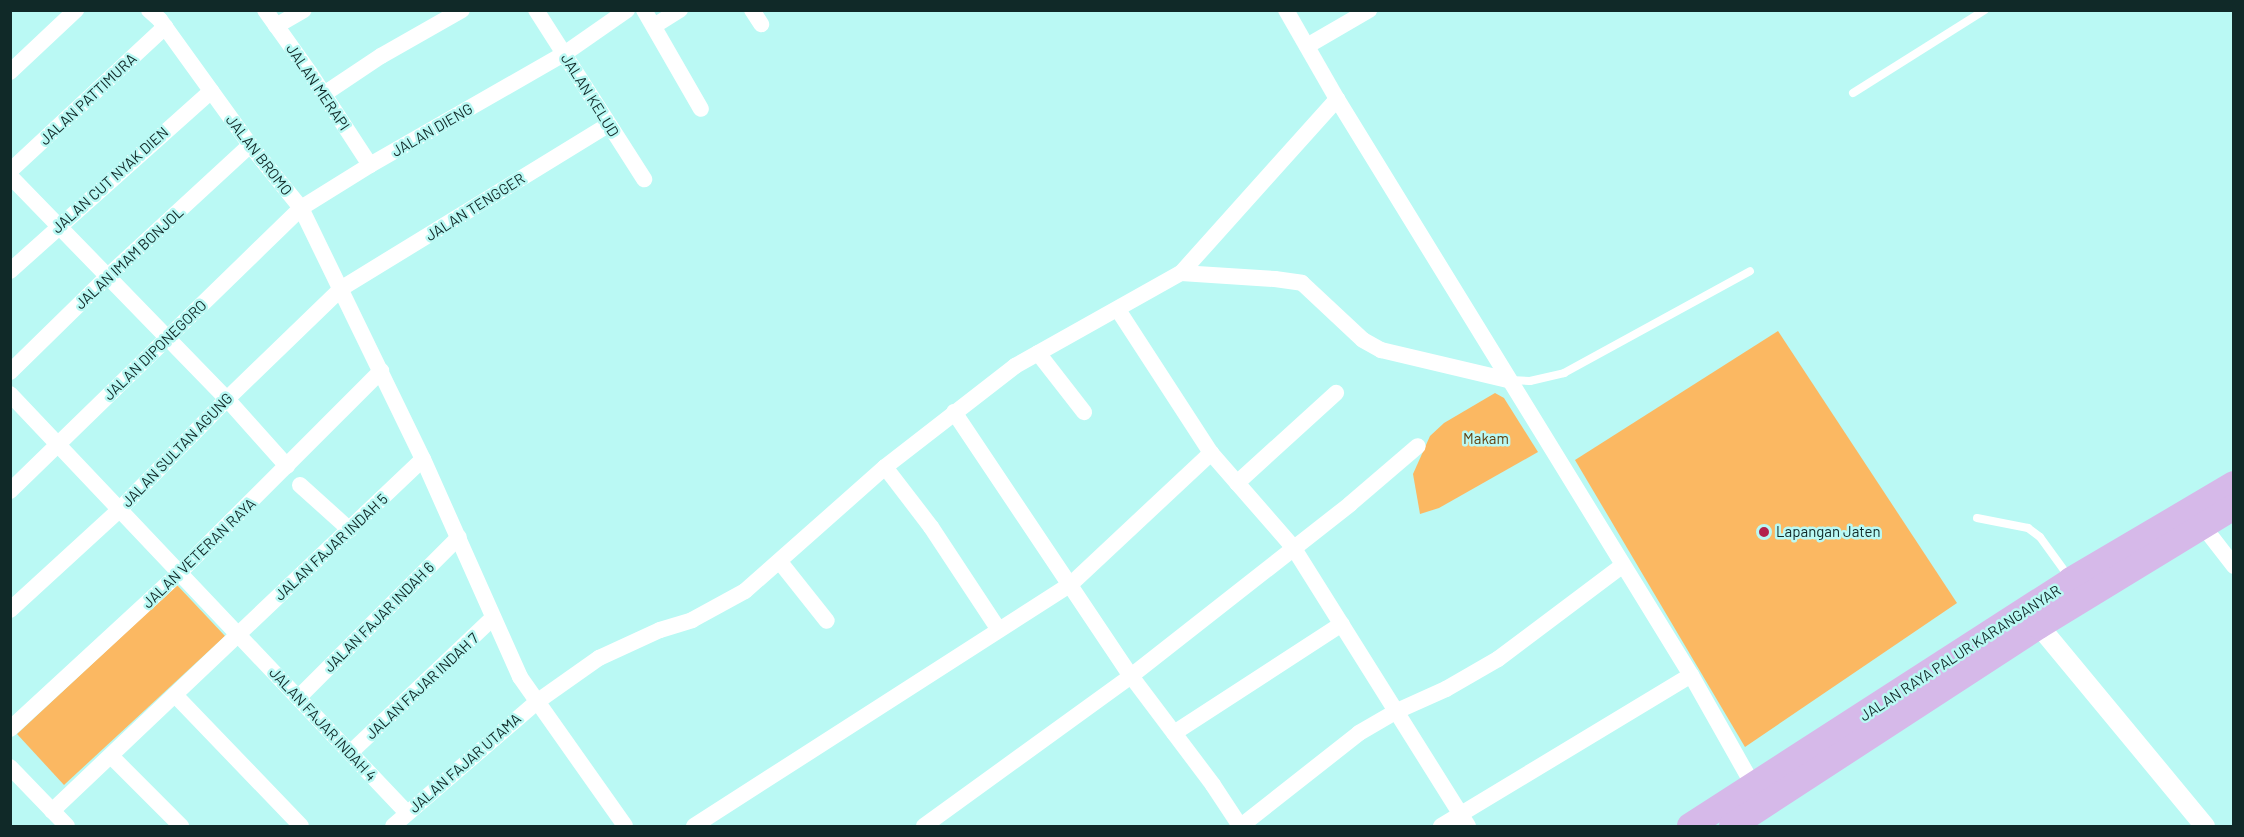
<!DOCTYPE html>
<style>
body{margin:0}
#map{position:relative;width:2244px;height:837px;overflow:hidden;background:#baf9f4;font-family:Barlow,sans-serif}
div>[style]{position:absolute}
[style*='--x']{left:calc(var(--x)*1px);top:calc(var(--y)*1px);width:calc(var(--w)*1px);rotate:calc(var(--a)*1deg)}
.green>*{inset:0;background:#fbb862}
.service>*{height:8px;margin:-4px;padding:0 4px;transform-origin:4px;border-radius:4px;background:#fff}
.minor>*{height:16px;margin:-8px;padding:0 8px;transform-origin:8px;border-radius:8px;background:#fff}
.tertiary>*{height:20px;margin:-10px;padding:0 10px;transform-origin:10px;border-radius:10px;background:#fff}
.primary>*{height:26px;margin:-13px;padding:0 13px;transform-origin:13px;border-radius:13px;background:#d6b9e9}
.dots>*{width:16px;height:16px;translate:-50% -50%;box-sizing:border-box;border:3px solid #baf9f4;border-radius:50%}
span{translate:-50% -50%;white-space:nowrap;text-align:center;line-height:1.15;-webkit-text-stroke:5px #baf9f4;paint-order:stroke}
.street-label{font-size:15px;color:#102928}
.park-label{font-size:15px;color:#613f0d}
.poi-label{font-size:15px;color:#102928}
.left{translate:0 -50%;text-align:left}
.frame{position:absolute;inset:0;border:12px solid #102928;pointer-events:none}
</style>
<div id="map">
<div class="green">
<div style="clip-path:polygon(1778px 331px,1957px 603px,1745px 747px,1575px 460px)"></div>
<div style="clip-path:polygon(1495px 393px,1504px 398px,1538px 452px,1439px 508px,1420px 514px,1413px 474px,1430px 436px,1444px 423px)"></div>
<div style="clip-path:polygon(177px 585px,225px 636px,64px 785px,17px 734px)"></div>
</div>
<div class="service">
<div style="--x:1853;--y:93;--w:156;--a:-32.2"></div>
<div style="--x:1510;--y:380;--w:20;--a:3"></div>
<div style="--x:1530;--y:381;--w:35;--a:-13"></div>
<div style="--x:1564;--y:373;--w:212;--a:-28.7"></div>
<div style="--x:1977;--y:518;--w:52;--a:11.1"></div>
<div style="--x:2028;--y:528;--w:15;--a:37"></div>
<div style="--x:2040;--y:537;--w:49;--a:54.1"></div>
</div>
<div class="minor">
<div style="--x:149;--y:10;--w:15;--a:42"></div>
<div style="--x:160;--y:20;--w:154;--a:54.2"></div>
<div style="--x:250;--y:145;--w:81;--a:51"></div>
<div style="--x:301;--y:208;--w:279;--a:64.1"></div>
<div style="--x:423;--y:459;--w:239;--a:66"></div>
<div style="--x:520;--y:677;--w:182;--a:54.8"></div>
<div style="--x:265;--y:10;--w:77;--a:54.5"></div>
<div style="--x:310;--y:73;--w:110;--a:56.9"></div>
<div style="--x:536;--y:10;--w:201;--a:57.4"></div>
<div style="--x:644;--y:10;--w:114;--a:60.1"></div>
<div style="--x:752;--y:10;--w:17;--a:57"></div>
<div style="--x:1286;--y:10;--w:103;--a:60.2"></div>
<div style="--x:1337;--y:99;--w:676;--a:58.43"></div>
<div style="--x:1691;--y:675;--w:137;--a:60.6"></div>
<div style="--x:276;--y:26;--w:32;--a:-30"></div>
<div style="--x:654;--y:26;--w:31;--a:-32"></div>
<div style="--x:1307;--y:46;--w:72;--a:-30.1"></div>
<div style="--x:10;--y:72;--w:91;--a:-43.2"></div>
<div style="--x:324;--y:94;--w:69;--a:-33.7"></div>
<div style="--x:381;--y:56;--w:93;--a:-29.6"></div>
<div style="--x:10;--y:171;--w:212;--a:-42.9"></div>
<div style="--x:10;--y:176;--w:311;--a:45.8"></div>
<div style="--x:227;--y:399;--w:90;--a:48.2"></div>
<div style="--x:10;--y:271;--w:270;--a:-41.8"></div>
<div style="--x:1181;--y:273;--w:94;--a:3.7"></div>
<div style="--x:1275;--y:279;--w:27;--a:8"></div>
<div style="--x:1302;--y:283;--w:83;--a:43.1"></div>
<div style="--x:1363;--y:340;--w:21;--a:29"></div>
<div style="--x:1381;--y:350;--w:130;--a:13.3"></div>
<div style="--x:1038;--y:353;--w:75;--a:52.1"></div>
<div style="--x:10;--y:372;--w:136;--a:-44.4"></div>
<div style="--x:107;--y:277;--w:195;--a:-42.7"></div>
<div style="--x:10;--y:394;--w:577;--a:46.54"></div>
<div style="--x:954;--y:412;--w:318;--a:56.2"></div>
<div style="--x:1131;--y:676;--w:136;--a:53"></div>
<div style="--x:1213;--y:785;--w:49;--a:56.6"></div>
<div style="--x:1211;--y:453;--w:125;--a:48.9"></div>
<div style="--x:1293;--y:547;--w:329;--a:57.9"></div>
<div style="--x:885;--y:467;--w:76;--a:52.5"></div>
<div style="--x:931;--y:527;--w:123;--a:56.6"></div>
<div style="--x:1237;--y:483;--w:134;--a:-42.3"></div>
<div style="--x:300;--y:485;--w:67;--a:42"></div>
<div style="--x:10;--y:491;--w:406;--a:-44.2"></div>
<div style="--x:301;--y:208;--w:81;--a:-31.9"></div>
<div style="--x:370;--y:165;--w:224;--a:-29.8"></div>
<div style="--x:564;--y:54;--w:77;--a:-34.9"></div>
<div style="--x:2203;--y:526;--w:51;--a:52.2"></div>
<div style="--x:780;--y:562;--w:75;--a:51.5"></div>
<div style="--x:10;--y:610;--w:148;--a:-42.5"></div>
<div style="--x:119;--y:510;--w:155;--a:-45.8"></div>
<div style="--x:227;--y:399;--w:160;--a:-44"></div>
<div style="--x:342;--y:288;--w:312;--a:-31.5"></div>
<div style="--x:176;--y:696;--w:180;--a:46.1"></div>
<div style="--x:299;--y:697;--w:226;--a:-45"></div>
<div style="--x:10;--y:729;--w:230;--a:-42.7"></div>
<div style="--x:179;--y:573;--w:286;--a:-45"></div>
<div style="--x:1174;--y:733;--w:200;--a:-33"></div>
<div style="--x:350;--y:753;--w:197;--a:-43.4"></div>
<div style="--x:112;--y:757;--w:98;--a:45"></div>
<div style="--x:10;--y:767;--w:82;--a:46"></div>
<div style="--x:52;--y:811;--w:511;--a:-43.49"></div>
<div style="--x:393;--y:826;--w:191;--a:-40.8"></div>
<div style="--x:538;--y:701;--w:75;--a:-35.2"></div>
<div style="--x:599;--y:658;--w:67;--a:-24.7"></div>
<div style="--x:660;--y:630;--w:34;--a:-17"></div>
<div style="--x:692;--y:620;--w:60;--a:-28.7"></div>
<div style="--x:745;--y:591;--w:187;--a:-41.5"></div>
<div style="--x:885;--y:467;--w:165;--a:-37.8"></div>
<div style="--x:1015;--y:366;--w:190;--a:-29.3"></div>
<div style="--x:1181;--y:273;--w:234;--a:-48.1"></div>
<div style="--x:694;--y:826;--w:448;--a:-32.7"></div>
<div style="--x:1071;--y:584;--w:192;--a:-43.1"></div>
<div style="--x:1211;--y:453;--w:171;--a:-123"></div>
<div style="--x:924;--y:826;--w:256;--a:-35.9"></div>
<div style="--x:1131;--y:676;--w:278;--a:-38.1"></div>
<div style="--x:1350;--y:504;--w:89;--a:-40.5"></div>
<div style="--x:1241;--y:826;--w:150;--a:-38.2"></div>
<div style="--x:1359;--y:733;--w:44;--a:-30.1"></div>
<div style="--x:1397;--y:711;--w:54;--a:-24.2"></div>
<div style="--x:1446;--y:689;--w:60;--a:-30"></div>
<div style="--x:1498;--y:659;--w:155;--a:-36.9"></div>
<div style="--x:1441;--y:826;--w:292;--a:-31.1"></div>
</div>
<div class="tertiary">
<div style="--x:2031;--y:616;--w:273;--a:50.4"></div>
</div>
<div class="primary">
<div style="--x:1690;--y:826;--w:454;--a:-32.8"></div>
<div style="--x:2071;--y:580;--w:189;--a:-30.5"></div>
<div style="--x:1732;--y:826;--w:366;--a:-33.1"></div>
<div style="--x:2039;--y:626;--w:228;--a:-31.4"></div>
</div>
<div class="dots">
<div style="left:1764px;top:532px;background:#b3214b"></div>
</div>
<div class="street-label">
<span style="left:318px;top:87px;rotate:56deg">JALAN MERAPI</span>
<span style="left:590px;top:95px;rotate:58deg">JALAN KELUD</span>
<span style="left:88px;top:99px;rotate:-43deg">JALAN PATTIMURA</span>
<span style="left:432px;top:130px;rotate:-30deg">JALAN DIENG</span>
<span style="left:259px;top:155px;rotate:52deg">JALAN BROMO</span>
<span style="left:110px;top:180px;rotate:-42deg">JALAN CUT NYAK DIEN</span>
<span style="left:475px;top:207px;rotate:-32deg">JALAN TENGGER</span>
<span style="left:129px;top:258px;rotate:-43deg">JALAN IMAM BONJOL</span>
<span style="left:155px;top:350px;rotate:-44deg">JALAN DIPONEGORO</span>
<span style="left:177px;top:450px;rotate:-46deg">JALAN SULTAN AGUNG</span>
<span style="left:331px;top:547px;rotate:-43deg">JALAN FAJAR INDAH 5</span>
<span style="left:199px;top:553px;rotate:-44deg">JALAN VETERAN RAYA</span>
<span style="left:379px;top:617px;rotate:-45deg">JALAN FAJAR INDAH 6</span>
<span style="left:1960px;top:653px;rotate:-33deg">JALAN RAYA PALUR KARANGANYAR</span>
<span style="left:422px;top:686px;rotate:-43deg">JALAN FAJAR INDAH 7</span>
<span style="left:323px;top:724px;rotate:47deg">JALAN FAJAR INDAH 4</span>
<span style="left:465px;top:763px;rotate:-41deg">JALAN FAJAR UTAMA</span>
</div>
<div class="park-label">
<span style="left:1486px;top:439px">Makam</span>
</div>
<div class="poi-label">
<span class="left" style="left:1776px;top:532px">Lapangan Jaten</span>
</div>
<div class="frame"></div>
</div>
